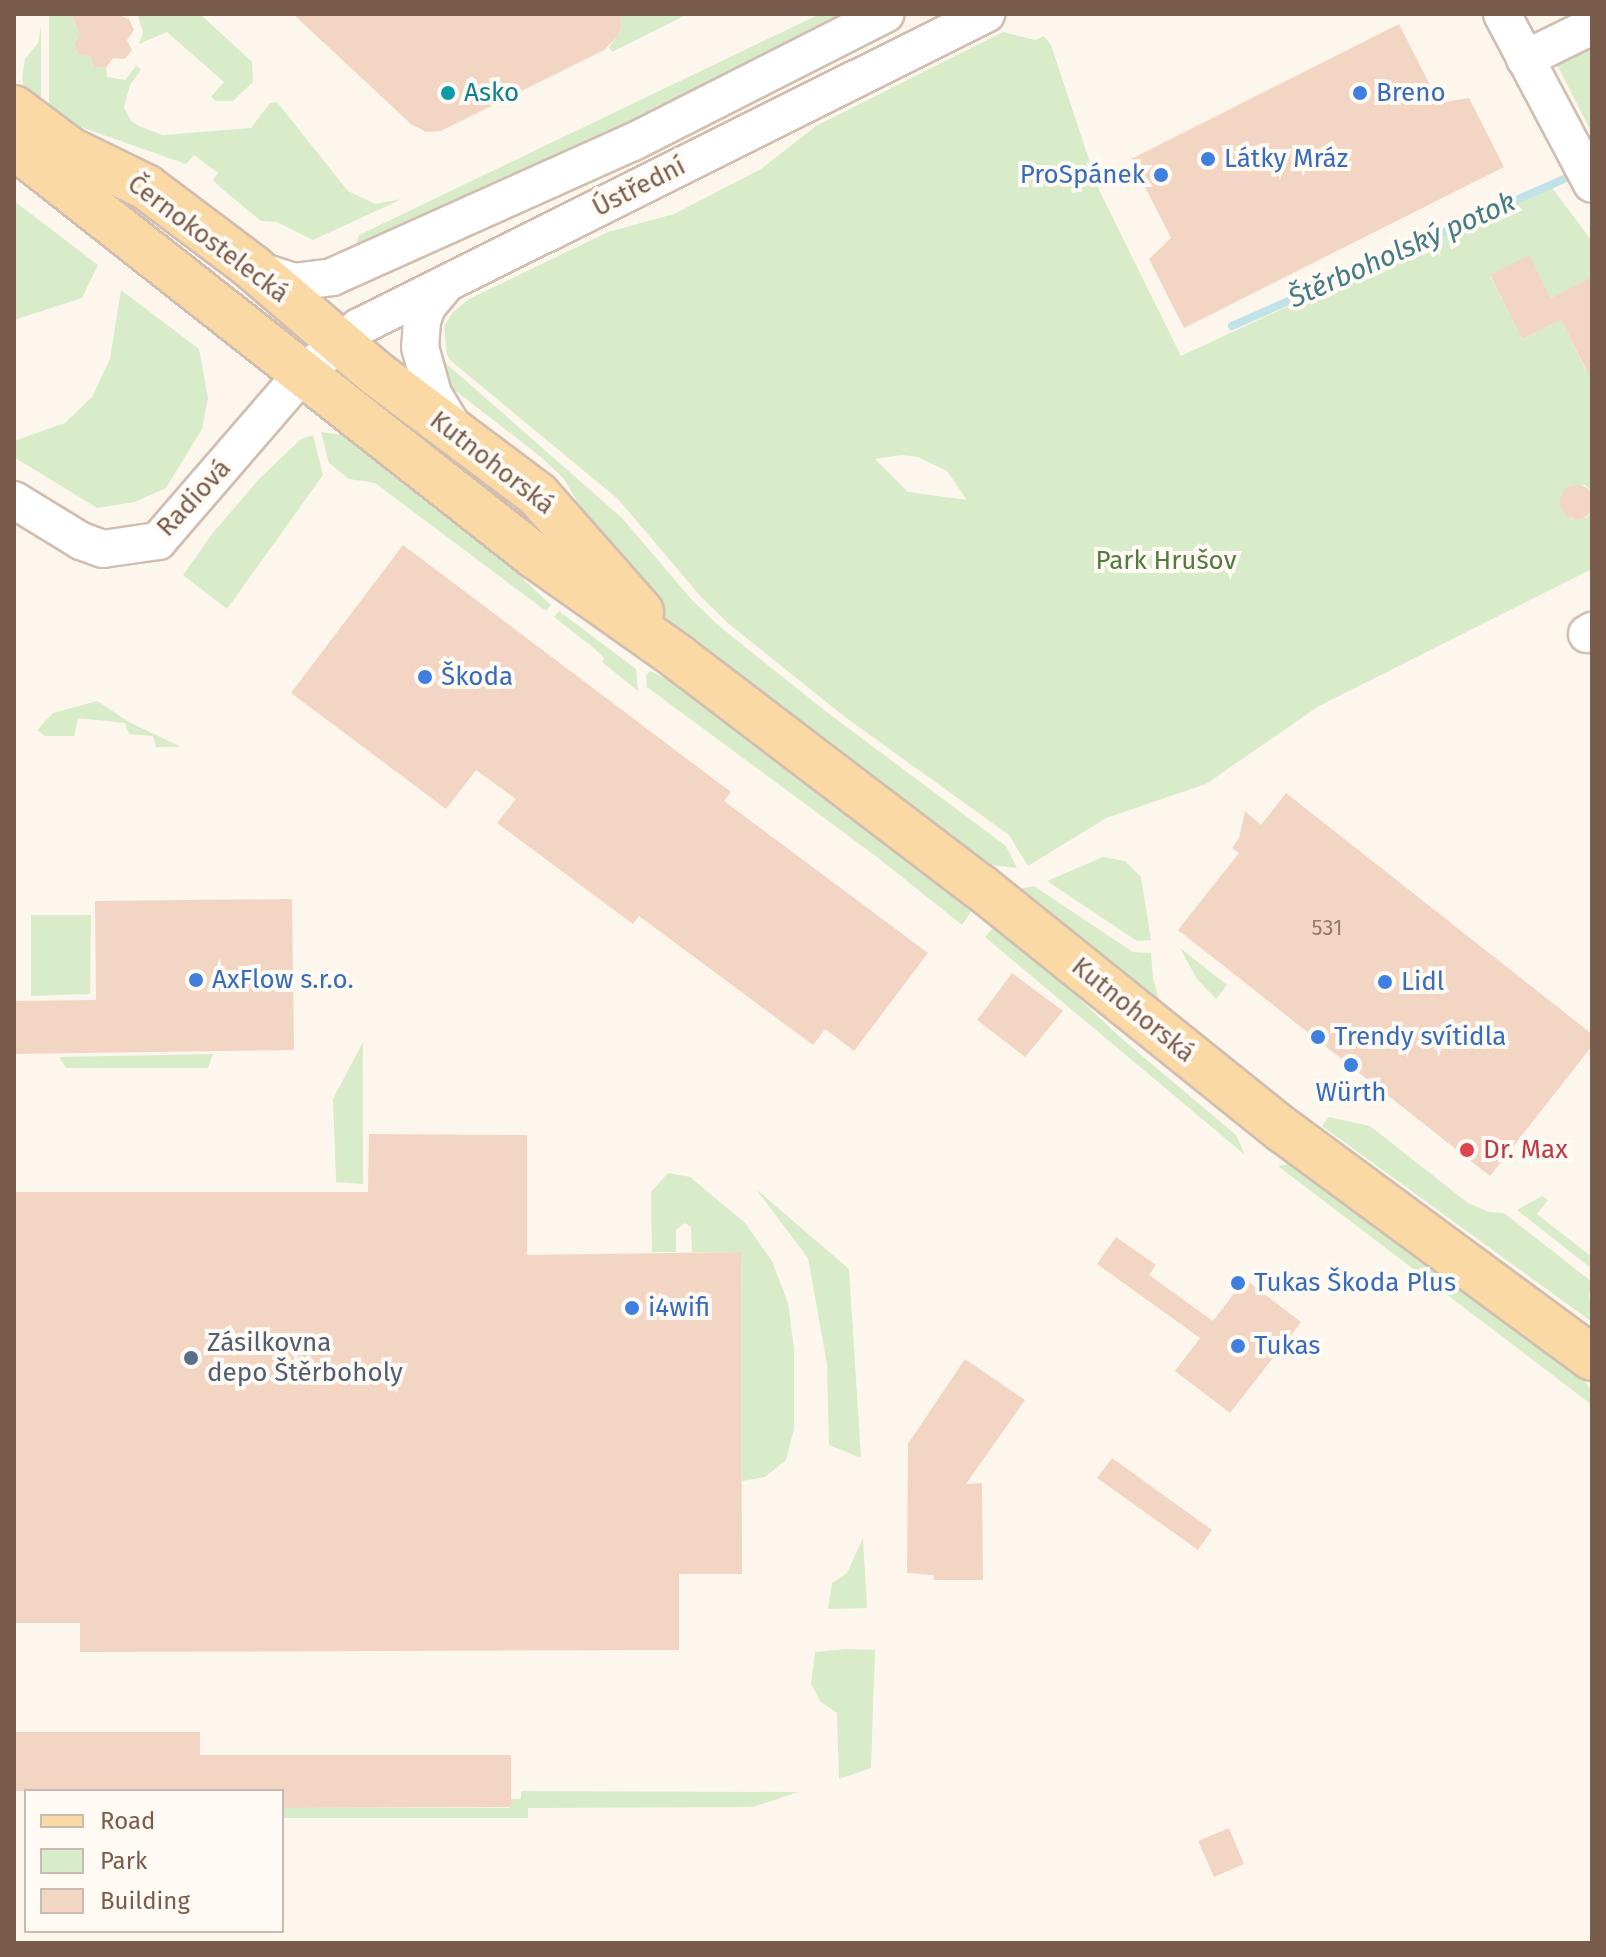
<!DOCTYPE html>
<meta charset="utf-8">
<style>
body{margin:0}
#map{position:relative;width:1606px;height:1957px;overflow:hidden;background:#fdf6ec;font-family:"Fira Sans",sans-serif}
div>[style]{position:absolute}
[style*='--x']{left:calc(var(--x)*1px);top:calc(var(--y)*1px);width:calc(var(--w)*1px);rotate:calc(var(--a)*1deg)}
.green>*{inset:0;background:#d8ecc9}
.stream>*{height:8px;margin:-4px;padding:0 4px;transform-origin:4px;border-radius:4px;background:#bfe3e8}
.building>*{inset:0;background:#f3d5c3}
.round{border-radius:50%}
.roads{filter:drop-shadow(2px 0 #d1beb0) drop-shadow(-2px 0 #d1beb0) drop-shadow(0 2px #d1beb0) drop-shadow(0 -2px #d1beb0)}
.minor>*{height:36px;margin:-18px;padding:0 18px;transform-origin:18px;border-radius:18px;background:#fff}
.major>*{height:44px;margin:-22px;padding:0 22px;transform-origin:22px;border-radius:22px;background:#fbd9a5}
.dots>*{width:22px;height:22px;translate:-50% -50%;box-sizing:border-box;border:4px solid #fffaf3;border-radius:50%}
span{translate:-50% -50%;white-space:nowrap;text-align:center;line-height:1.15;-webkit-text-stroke:8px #fffaf3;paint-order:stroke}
.number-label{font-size:22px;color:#987a6a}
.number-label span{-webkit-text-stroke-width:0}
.culture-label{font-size:26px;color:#0d838f}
.left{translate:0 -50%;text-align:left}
.shop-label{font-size:26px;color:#366cbe}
.right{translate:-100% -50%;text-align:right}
.street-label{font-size:26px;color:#7a5c4d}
.park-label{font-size:26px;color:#537a41}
.health-label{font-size:26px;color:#be3a42}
.service-label{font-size:26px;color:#4e5e75}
.water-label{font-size:28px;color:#437c86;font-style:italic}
.frame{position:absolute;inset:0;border:16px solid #7a5c4d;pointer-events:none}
.legend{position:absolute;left:24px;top:1789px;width:260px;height:144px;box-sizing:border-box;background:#fffaf3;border:2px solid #cabbb1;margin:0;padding:10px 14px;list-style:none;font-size:24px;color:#7a5c4d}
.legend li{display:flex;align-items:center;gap:16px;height:40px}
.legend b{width:40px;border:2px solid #cabbb1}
</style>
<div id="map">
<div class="green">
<div style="clip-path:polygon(49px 14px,71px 14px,80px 34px,74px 44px,78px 54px,90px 56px,94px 67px,106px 68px,107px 77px,125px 80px,136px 66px,141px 70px,130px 85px,124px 107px,131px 121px,141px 127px,163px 135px,251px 128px,270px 103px,277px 102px,348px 191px,375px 204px,402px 199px,313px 240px,277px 222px,261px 221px,221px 188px,213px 180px,218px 173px,194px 155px,186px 164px,75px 125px,49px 108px)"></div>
<div style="clip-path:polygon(137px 14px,200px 14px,252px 62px,253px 82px,233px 101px,216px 101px,211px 97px,224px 82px,167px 32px,139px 44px,143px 32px)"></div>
<div style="clip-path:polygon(620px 14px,688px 14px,612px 52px,609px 47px,617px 37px)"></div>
<div style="clip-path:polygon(820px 14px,850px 14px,705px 87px,355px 249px,359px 235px)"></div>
<div style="clip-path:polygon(41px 27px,41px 111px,25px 92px,22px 78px,25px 59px,38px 43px)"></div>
<div style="clip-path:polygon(evenodd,1003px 32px,1035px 40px,1044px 36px,1051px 45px,1099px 190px,1181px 356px,1549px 184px,1592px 241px,1592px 284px,1589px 279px,1551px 298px,1529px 256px,1490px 276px,1522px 339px,1561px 320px,1587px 372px,1592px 371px,1592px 492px,1585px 485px,1571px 486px,1561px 495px,1562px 509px,1572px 519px,1586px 518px,1592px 512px,1592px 569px,1319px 706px,1206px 784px,1106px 818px,1028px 866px,1009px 835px,845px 717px,729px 624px,702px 598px,618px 499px,451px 361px,447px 355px,444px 326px,453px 312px,469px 299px,608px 232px,674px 214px,761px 169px,816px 126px,1003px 32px,902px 455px,918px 457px,947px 471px,967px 500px,908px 492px,875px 459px,902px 455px)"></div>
<div style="clip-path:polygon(1592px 43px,1592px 133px,1555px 61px)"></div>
<div style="clip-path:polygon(14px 201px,98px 265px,82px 298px,14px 320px)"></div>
<div style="clip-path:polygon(121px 290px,199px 349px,208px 398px,202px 429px,166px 488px,135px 502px,97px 508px,14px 457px,14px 441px,65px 423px,92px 397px,110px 359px)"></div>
<div style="clip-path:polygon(441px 359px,622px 518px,692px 600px,719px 626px,824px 710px,1006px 846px,1017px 868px,984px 864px,656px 616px,604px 548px,564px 479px,541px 457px,447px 384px)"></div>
<div style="clip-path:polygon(321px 432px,344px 435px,356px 442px,461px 521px,551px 605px,546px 611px,375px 483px,349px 479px,329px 463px)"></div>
<div style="clip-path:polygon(313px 435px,323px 475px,227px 609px,183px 575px,212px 534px,259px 479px,301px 439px)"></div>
<div style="clip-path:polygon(559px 611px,636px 669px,638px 691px,602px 662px,604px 658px,595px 649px,554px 617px)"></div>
<div style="clip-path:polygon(650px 671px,697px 694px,974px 907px,962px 925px,877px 857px,647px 687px,646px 676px)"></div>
<div style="clip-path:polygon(97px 701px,129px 722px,181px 747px,156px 747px,153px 736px,129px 734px,125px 723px,78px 718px,74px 736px,45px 736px,37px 730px,53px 713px)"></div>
<div style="clip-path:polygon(1103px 857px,1125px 861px,1141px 877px,1151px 940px,1137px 941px,1047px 881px)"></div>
<div style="clip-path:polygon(1034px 886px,1133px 952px,1151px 953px,1153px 978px,1161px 1007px,1013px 890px)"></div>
<div style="clip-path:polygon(91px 915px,90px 994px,31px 996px,31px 915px)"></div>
<div style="clip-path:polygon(998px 922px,1121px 1038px,1236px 1135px,1245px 1155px,985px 937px)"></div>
<div style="clip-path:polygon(1180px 948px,1227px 985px,1216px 999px,1197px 979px)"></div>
<div style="clip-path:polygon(363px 1042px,363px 1184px,336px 1182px,333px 1099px)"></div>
<div style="clip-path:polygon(213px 1054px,208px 1068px,66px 1068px,59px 1057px)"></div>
<div style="clip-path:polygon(1329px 1117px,1370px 1126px,1468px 1203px,1489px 1212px,1504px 1213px,1592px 1282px,1589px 1295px,1592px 1322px,1322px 1126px)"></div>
<div style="clip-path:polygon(1289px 1164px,1297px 1166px,1579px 1373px,1590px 1389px,1592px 1405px,1278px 1166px)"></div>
<div style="clip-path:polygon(668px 1173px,690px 1177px,745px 1223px,772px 1261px,788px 1303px,794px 1348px,794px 1429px,786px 1460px,765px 1477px,742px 1481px,741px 1252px,692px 1252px,691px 1227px,685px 1223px,676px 1230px,676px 1252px,652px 1252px,651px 1192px)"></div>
<div style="clip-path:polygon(756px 1189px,849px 1269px,861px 1458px,829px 1445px,827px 1364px,808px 1258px)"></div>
<div style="clip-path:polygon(1542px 1196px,1548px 1200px,1537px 1214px,1592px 1257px,1592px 1269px,1517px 1210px)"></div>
<div style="clip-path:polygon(863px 1538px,867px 1608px,828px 1609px,832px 1583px,847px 1573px)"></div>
<div style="clip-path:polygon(847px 1649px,875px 1650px,871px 1768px,839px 1779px,837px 1713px,821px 1702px,811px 1684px,815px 1652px)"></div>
<div style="clip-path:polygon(521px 1791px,798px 1792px,753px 1807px,528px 1808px,528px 1818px,282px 1818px,282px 1808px,510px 1808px,510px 1799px,521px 1799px)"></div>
</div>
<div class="stream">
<div style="--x:1232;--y:326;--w:372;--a:-23.9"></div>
</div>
<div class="building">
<div style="clip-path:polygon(71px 14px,116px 14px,129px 19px,134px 30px,127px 40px,132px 50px,125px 59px,113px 58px,106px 68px,94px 67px,90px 56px,78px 54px,74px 44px,80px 34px)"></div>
<div style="clip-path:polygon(293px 14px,620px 14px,621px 26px,617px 37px,604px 50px,441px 131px,426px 132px,411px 124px)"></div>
<div style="clip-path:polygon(1399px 24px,1439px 103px,1469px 98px,1504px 167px,1184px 328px,1149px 259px,1171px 238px,1131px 159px)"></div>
<div style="clip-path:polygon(1529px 255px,1551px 298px,1592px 277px,1592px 381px,1561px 320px,1522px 339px,1490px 275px)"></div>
<div class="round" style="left:1560px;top:485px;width:34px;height:34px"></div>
<div style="clip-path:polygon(403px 545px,731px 792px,724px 801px,928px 953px,854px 1051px,825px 1029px,813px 1045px,639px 916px,633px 924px,497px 823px,516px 799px,476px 770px,446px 809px,291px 693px)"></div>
<div style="clip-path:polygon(1286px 793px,1592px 1034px,1592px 1046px,1490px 1176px,1178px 930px,1239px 853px,1232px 848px,1239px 838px,1245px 811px,1261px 825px)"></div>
<div style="clip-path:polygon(292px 899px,294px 1050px,14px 1054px,14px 1001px,96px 1000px,95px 901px)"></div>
<div style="clip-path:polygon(1012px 973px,1063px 1011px,1025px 1057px,977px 1020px)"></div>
<div style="clip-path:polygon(369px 1134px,527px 1135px,527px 1255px,741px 1252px,742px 1574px,679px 1574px,679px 1650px,80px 1652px,80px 1623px,14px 1623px,14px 1192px,368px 1192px)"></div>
<div style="clip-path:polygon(1116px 1237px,1156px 1265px,1149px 1275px,1213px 1321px,1245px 1279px,1301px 1322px,1230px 1413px,1175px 1371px,1200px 1338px,1097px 1264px)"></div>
<div style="clip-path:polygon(965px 1359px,1025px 1400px,966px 1484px,982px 1483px,983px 1580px,934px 1580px,933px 1575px,907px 1573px,908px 1444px)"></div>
<div style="clip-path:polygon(1112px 1458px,1212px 1530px,1198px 1550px,1097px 1478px)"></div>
<div style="clip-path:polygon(14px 1732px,200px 1732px,200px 1755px,511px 1755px,511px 1807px,282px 1808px,282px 1791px,14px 1791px)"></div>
<div style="clip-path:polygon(1229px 1828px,1244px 1864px,1214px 1877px,1198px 1841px)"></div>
</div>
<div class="roads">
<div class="minor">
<div style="--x:1502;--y:14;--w:192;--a:62.1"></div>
<div style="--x:1525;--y:59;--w:75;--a:-26.2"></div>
<div style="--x:257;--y:270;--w:38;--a:18"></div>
<div style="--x:293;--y:282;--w:39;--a:-7"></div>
<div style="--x:332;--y:277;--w:330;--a:-24.2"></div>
<div style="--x:633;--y:142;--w:283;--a:-26.9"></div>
<div style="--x:446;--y:284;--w:30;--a:130"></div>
<div style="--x:427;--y:307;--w:15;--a:110"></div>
<div style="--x:422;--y:321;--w:26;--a:94"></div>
<div style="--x:420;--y:347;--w:49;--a:74.5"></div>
<div style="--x:433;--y:394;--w:41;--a:59"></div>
<div style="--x:14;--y:500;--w:79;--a:31.5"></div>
<div style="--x:81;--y:541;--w:23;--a:20"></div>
<div style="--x:103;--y:549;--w:56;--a:-8.3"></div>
<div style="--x:158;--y:541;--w:221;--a:-49.2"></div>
<div style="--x:302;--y:374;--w:74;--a:-39.5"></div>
<div style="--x:359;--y:327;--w:701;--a:-26.53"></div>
<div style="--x:1587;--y:634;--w:6;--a:-31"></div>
</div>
<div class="major">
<div style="--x:14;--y:108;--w:70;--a:36.9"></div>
<div style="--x:70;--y:150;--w:85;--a:26"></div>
<div style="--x:146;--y:187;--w:133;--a:37"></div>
<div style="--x:252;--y:267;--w:165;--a:40.6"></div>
<div style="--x:377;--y:374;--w:201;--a:36.9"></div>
<div style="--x:538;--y:495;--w:156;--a:48.6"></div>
<div style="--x:14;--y:146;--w:663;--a:38.2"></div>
<div style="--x:535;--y:556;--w:175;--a:35.2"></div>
<div style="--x:678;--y:657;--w:378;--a:37.3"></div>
<div style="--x:979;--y:886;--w:390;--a:38.8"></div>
<div style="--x:1283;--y:1130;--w:384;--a:36.4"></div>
</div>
</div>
<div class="dots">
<div style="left:448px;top:93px;background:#0f9aa8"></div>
<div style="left:1360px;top:93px;background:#3f7fe0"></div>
<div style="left:1208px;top:159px;background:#3f7fe0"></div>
<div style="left:1161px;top:175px;background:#3f7fe0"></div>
<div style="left:425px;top:677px;background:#3f7fe0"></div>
<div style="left:196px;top:980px;background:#3f7fe0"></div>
<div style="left:1385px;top:982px;background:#3f7fe0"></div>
<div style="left:1318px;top:1037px;background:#3f7fe0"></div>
<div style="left:1351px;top:1065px;background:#3f7fe0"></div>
<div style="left:1467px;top:1150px;background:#e0444e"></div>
<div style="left:1238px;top:1283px;background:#3f7fe0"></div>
<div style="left:632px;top:1308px;background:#3f7fe0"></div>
<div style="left:1238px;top:1346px;background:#3f7fe0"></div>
<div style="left:191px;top:1358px;background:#5c6f8a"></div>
</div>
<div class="number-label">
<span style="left:1327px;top:928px">531</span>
</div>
<div class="culture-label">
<span class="left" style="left:464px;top:93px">Asko</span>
</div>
<div class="shop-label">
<span class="left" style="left:1376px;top:93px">Breno</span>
<span class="left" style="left:1224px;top:159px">Látky Mráz</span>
<span class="right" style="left:1145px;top:175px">ProSpánek</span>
<span class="left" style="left:441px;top:677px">Škoda</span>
<span class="left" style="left:212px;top:980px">AxFlow s.r.o.</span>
<span class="left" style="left:1401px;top:982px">Lidl</span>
<span class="left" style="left:1334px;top:1037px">Trendy svítidla</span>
<span style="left:1351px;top:1093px">Würth</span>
<span class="left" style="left:1254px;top:1283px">Tukas Škoda Plus</span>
<span class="left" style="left:648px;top:1308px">i4wifi</span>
<span class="left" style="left:1254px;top:1346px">Tukas</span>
</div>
<div class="street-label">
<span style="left:639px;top:187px;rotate:-27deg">Ústřední</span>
<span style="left:208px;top:239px;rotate:37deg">Černokostelecká</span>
<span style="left:492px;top:463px;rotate:38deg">Kutnohorská</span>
<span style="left:194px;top:498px;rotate:-47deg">Radiová</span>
<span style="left:1133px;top:1010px;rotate:39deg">Kutnohorská</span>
</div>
<div class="park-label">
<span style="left:1166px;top:561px">Park Hrušov</span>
</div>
<div class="health-label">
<span class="left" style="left:1483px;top:1150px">Dr. Max</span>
</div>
<div class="service-label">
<span class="left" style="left:207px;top:1358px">Zásilkovna<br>depo Štěrboholy</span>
</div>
<div class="water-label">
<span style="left:1402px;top:250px;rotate:-24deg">Štěrboholský potok</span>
</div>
<div class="frame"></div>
<ul class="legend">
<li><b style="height:10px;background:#fbd9a5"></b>Road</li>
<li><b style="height:22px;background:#d8ecc9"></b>Park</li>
<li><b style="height:22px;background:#f3d5c3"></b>Building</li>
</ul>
</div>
